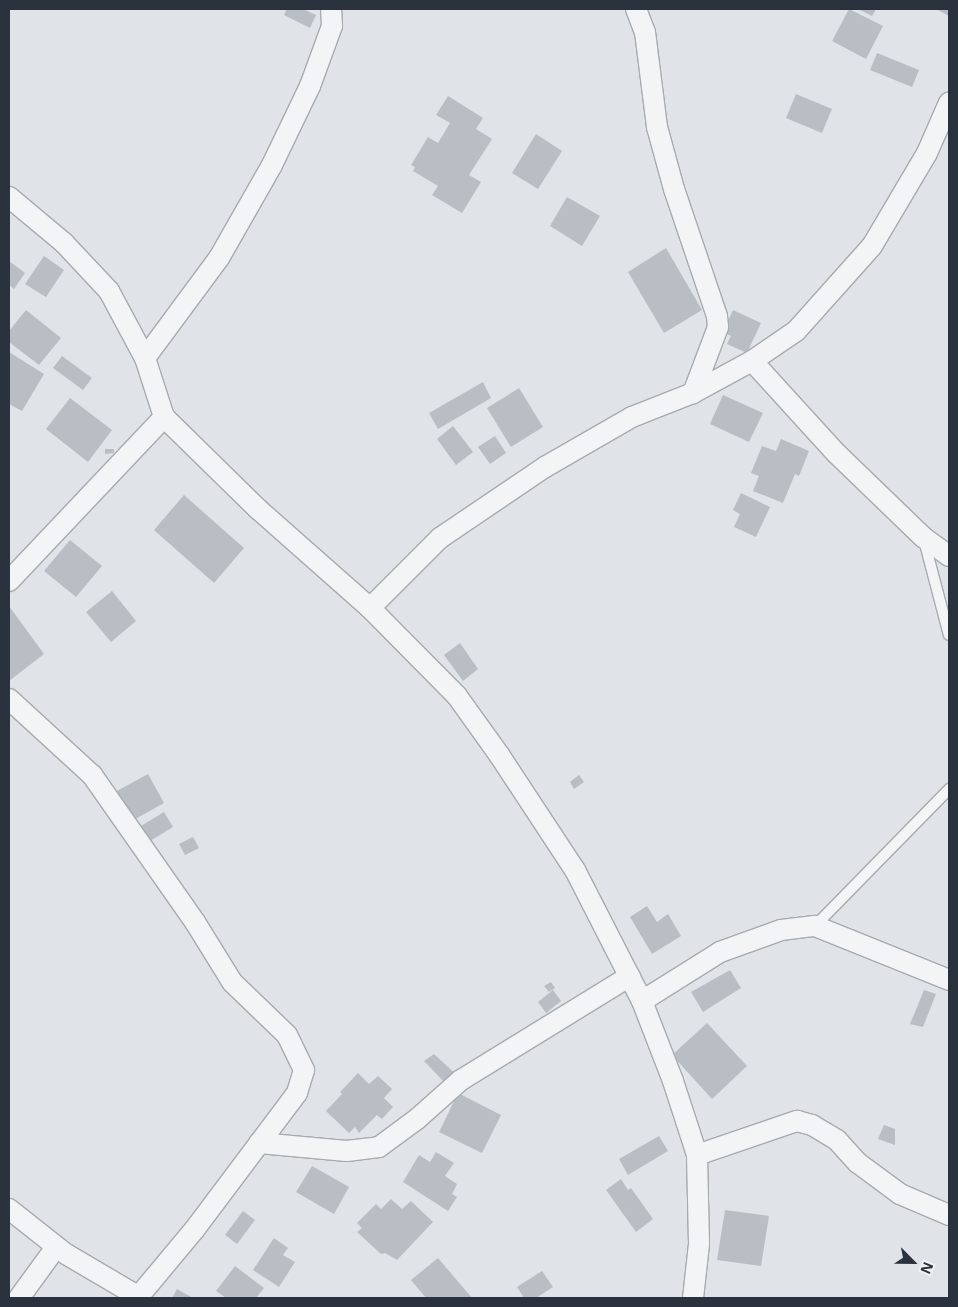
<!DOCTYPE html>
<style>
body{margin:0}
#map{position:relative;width:958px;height:1307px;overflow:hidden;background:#e0e4e8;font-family:"Noto Sans",sans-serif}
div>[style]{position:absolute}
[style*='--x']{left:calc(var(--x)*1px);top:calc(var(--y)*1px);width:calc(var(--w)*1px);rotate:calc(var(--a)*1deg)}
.building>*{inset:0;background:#b8bec4}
.roads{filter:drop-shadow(1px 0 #a6abb1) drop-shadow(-1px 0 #a6abb1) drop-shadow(0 1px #a6abb1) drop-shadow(0 -1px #a6abb1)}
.service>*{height:10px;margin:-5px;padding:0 5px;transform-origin:5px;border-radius:5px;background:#f2f4f6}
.minor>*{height:20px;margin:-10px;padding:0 10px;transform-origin:10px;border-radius:10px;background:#f2f4f6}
span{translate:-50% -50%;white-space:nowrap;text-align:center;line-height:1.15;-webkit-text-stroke:4px #eff2f5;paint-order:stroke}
.frame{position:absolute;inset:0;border:10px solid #2a333d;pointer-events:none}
.north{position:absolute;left:888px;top:1237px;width:50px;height:50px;-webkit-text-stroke:4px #eff2f5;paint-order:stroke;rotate:113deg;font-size:14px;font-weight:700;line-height:20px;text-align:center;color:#2a333d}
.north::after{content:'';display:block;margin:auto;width:18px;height:22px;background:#2a333d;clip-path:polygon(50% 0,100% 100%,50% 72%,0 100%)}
</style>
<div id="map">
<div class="building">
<div style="clip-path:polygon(287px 9px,303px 9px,316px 15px,310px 28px,284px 15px)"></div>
<div style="clip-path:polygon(849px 9px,883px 26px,866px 59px,832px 41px)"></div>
<div style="clip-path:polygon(858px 9px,876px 9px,872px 16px)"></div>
<div style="clip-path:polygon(936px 9px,949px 9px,949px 16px)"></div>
<div style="clip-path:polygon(877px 53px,919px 70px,912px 87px,870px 70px)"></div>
<div style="clip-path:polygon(796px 94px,832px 109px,822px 133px,786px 118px)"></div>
<div style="clip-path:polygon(448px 96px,483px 118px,476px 129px,492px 139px,469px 175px,481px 182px,462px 213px,432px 195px,438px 186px,413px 171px,415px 167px,411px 165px,428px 137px,438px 143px,450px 123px,436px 115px)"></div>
<div style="clip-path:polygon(536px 134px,562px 151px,538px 189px,512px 173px)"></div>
<div style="clip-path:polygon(567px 197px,600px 216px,582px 246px,550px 226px)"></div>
<div style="clip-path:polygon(666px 248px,702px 310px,664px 333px,628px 272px)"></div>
<div style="clip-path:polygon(44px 256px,64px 270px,46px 297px,25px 284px)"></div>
<div style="clip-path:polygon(9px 261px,25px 273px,14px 289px,9px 285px)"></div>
<div style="clip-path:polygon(26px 310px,61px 338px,39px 365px,9px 342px,9px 331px)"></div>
<div style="clip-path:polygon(733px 310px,761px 323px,747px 353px,727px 344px,731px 336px,723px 332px)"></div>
<div style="clip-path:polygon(9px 352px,44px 374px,22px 411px,9px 404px)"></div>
<div style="clip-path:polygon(62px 356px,92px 378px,83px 390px,53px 368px)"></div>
<div style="clip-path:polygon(483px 382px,491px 398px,438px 429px,429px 413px)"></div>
<div style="clip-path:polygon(519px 388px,543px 427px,511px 447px,487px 408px)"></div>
<div style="clip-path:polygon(723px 395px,763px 413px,749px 442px,710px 424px)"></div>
<div style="clip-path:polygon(70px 398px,112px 430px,88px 462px,46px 429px)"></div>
<div style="clip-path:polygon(453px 426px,473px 452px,456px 465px,437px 439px)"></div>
<div style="clip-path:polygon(495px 436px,506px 453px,490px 464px,478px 447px)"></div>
<div style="clip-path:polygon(781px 439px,809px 451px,799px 476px,795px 474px,783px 503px,753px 491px,759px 476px,751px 473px,762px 446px,776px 451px)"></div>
<div style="clip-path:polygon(105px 449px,114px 449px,114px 453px,105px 454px)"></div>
<div style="clip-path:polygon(741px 493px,770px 507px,756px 537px,734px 527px,740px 514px,733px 510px)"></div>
<div style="clip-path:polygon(184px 495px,244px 548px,214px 583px,154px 530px)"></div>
<div style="clip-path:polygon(70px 540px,102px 566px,76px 597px,44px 571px)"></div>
<div style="clip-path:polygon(112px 591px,136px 621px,111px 642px,86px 612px)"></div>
<div style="clip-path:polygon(9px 606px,44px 654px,9px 681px)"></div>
<div style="clip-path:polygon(460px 643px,478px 669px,463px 681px,444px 655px)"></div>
<div style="clip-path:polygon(148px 774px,164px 803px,130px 822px,115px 792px)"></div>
<div style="clip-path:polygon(579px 775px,584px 782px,574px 789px,570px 782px)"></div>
<div style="clip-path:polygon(164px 812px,173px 827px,145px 844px,136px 829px)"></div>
<div style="clip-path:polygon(193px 837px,199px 848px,185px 855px,179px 844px)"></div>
<div style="clip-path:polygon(647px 906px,657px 922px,668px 914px,681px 936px,652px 954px,630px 917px)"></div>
<div style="clip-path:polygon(730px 970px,741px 988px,703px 1012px,691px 992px)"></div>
<div style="clip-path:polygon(551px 982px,555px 988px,549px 992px,544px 986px)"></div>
<div style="clip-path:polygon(553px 990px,561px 1001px,546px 1013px,538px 1002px)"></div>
<div style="clip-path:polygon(924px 990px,936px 994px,923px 1027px,910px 1024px)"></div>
<div style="clip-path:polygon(707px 1023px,747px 1066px,712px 1099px,672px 1055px)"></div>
<div style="clip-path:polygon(434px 1054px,459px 1077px,448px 1086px,424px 1061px)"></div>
<div style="clip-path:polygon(358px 1073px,369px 1084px,378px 1076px,392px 1089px,384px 1098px,393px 1107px,382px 1119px,377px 1115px,359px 1133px,355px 1127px,349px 1133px,326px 1111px,342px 1094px,340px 1092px)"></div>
<div style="clip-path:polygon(458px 1093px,501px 1115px,482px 1153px,439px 1132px)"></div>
<div style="clip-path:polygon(884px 1125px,895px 1129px,895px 1145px,878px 1139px)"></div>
<div style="clip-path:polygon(659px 1136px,668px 1151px,628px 1175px,619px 1159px)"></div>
<div style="clip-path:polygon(436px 1152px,454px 1163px,445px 1176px,457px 1184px,452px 1194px,457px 1197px,448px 1211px,403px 1182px,419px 1155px,430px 1162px)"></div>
<div style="clip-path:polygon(312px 1166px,349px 1187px,334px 1214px,296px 1192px)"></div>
<div style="clip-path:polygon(621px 1179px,628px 1190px,631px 1188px,653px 1219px,636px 1232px,606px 1190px)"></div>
<div style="clip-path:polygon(391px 1199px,402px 1209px,411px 1201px,433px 1222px,397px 1260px,385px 1253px,381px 1254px,357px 1232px,362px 1228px,357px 1223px,376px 1204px,381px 1209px)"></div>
<div style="clip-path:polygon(725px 1210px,769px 1216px,761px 1266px,717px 1260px)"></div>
<div style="clip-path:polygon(243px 1211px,255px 1220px,237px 1244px,225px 1235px)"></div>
<div style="clip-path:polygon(274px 1238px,288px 1248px,283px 1255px,295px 1262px,279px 1287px,253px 1270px)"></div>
<div style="clip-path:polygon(438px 1258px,472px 1298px,426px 1298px,411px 1280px)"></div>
<div style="clip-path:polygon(235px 1266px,264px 1288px,256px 1298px,226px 1298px,216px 1291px)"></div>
<div style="clip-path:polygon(542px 1271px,553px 1287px,536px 1298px,524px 1298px,517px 1287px)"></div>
<div style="clip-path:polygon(177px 1289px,193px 1298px,172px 1298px)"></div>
</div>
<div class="roads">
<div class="service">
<div style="--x:924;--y:540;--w:98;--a:75.3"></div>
<div style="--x:815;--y:926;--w:192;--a:-45.6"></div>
</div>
<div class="minor">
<div style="--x:636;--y:9;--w:25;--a:69"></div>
<div style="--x:645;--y:32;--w:96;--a:82.8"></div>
<div style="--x:657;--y:127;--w:64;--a:74.7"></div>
<div style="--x:674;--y:189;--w:134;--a:71.3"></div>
<div style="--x:717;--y:316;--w:11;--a:85"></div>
<div style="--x:718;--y:327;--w:71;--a:110.7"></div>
<div style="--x:9;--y:197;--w:72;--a:39.9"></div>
<div style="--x:64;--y:243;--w:66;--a:46.8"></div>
<div style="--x:109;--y:291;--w:76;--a:61.8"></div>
<div style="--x:145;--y:358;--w:62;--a:72.1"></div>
<div style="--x:164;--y:417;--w:132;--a:44.4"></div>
<div style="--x:258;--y:509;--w:149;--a:41.5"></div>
<div style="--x:370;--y:608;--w:124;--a:45.3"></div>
<div style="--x:457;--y:696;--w:74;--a:54.4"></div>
<div style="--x:500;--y:756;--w:136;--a:56.7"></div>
<div style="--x:575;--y:870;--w:147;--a:62.9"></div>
<div style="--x:642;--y:1001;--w:86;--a:68.8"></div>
<div style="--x:673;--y:1081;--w:78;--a:72"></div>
<div style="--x:697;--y:1155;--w:89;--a:88.7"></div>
<div style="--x:699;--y:1244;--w:54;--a:96.3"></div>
<div style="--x:145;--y:358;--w:124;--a:-53.5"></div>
<div style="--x:219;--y:258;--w:107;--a:-60.3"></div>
<div style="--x:272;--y:165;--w:88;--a:-64.3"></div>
<div style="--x:310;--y:86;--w:64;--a:-69.9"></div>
<div style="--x:332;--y:26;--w:17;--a:-93"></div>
<div style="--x:752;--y:361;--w:125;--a:47.6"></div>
<div style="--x:836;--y:453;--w:121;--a:44"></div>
<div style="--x:923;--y:537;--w:32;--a:36"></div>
<div style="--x:9;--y:581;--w:226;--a:-46.6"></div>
<div style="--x:370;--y:608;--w:99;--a:-45"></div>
<div style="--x:440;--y:538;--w:127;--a:-34.1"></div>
<div style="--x:545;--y:467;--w:100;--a:-29.9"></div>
<div style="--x:632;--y:417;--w:66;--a:-21.5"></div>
<div style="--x:693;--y:393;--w:67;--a:-28.5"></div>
<div style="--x:752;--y:361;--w:53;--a:-34.3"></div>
<div style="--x:796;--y:331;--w:114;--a:-48.2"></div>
<div style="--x:872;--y:246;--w:108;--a:-59.4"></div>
<div style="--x:927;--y:153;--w:55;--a:-66.3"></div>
<div style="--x:9;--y:699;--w:113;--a:42.5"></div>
<div style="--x:92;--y:775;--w:179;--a:55"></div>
<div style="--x:195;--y:922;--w:70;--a:58.3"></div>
<div style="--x:232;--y:982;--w:76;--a:43.9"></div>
<div style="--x:287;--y:1035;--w:39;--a:64"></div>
<div style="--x:304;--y:1070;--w:24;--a:107"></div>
<div style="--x:297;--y:1093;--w:171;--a:126.9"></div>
<div style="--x:194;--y:1230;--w:86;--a:129.8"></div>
<div style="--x:642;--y:1001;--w:92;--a:-32.1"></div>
<div style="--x:720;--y:952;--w:65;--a:-19.8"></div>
<div style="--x:781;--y:930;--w:34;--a:-7"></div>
<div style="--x:815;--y:926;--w:144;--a:21.9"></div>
<div style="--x:259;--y:1143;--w:88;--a:5.2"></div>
<div style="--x:347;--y:1151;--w:32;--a:-7"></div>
<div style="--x:379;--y:1147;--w:47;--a:-36.4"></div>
<div style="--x:417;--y:1119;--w:59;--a:-41.6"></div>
<div style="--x:461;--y:1080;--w:198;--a:-31.6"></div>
<div style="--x:697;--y:1155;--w:106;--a:-18.8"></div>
<div style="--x:797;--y:1121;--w:16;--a:15"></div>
<div style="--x:812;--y:1125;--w:29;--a:31"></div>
<div style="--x:837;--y:1140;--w:31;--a:48"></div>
<div style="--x:858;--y:1163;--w:52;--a:36.4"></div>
<div style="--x:900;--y:1194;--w:53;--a:23.2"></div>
<div style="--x:9;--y:1209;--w:73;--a:38.3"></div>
<div style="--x:66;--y:1254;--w:87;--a:30.4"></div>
<div style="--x:19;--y:1298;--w:63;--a:-54"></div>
</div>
</div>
<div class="frame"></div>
<div class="north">N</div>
</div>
